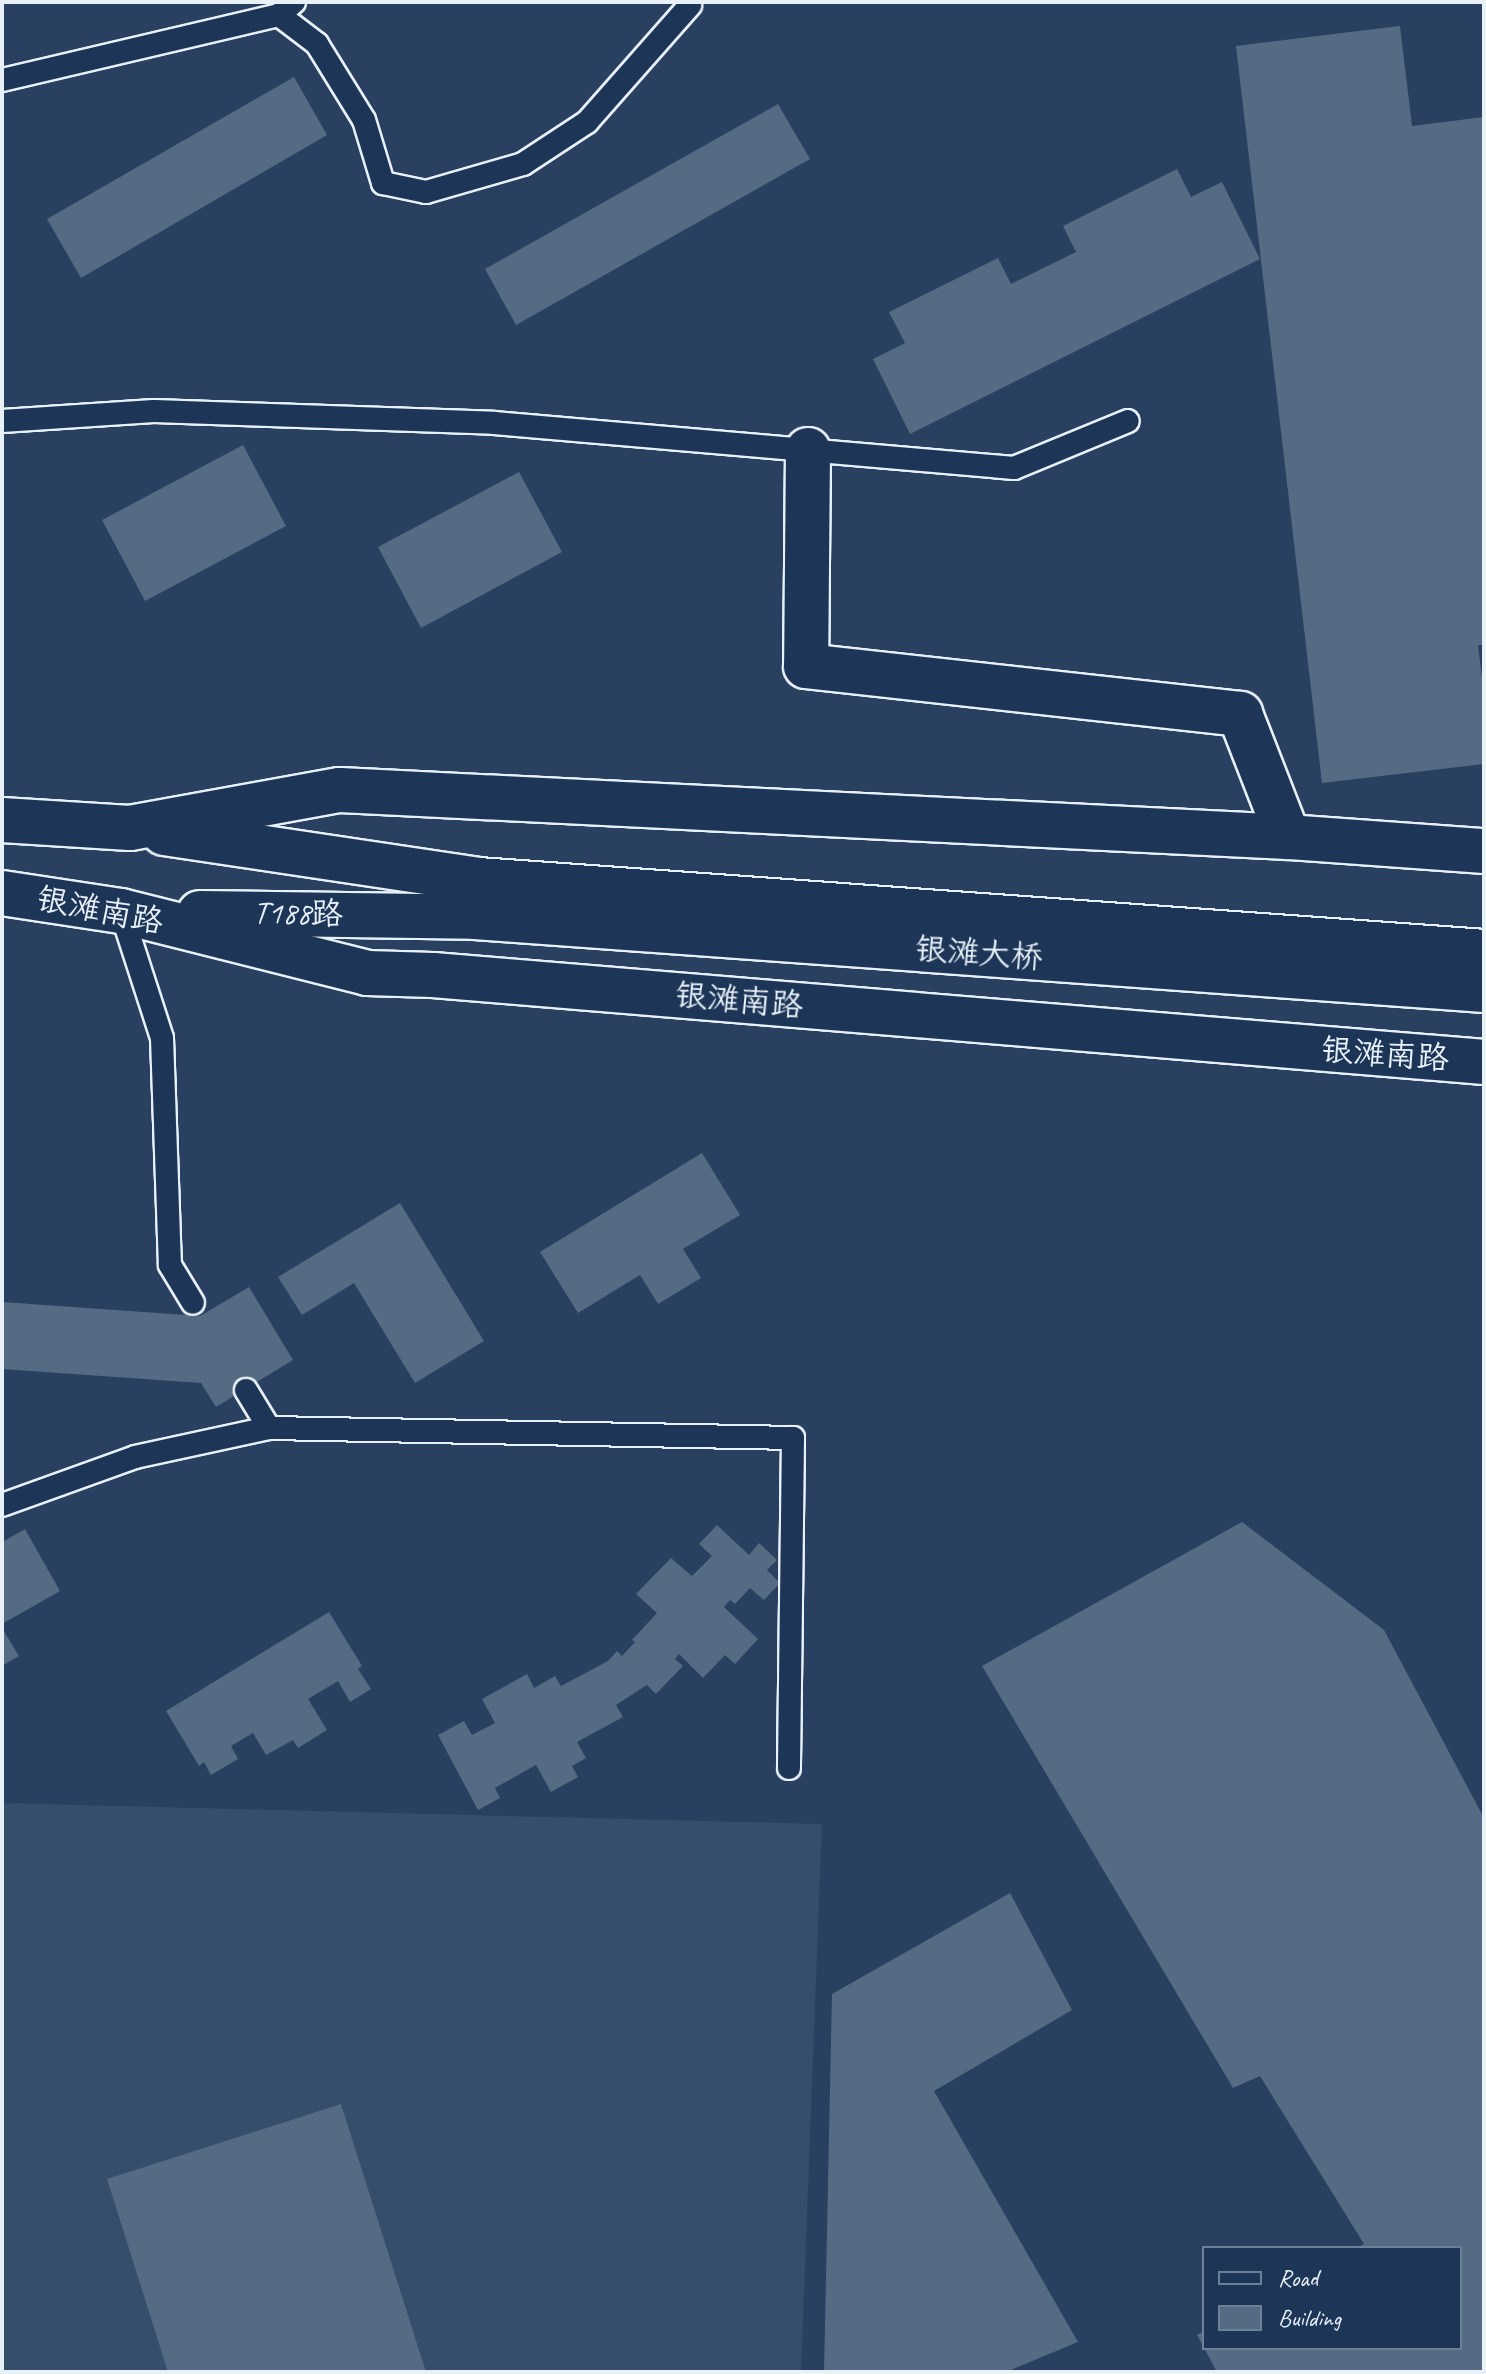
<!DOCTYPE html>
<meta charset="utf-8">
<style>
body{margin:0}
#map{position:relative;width:1486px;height:2374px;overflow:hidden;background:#294061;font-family:Caveat,"LXGW WenKai TC",sans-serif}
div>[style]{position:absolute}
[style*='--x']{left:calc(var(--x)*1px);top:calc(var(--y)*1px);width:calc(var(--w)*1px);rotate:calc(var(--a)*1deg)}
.built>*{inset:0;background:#364d6b}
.building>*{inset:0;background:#556a83}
.roads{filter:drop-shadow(2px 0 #e8f1f8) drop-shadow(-2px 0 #e8f1f8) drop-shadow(0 2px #e8f1f8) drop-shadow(0 -2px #e8f1f8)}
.service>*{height:22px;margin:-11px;padding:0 11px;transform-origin:11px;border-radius:11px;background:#1d3557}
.minor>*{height:44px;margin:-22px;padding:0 22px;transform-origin:22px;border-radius:22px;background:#1d3557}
.primary>*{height:44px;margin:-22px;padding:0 22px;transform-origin:22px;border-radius:22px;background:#1d3557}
span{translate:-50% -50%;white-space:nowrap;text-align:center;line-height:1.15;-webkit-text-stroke:6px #1d3557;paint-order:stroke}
.street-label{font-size:32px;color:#e8f1f8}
.frame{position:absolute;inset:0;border:4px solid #e8f1f8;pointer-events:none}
.legend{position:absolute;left:1202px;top:2246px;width:260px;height:104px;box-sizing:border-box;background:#1d3557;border:2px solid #6e8097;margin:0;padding:10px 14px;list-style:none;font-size:24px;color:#e8f1f8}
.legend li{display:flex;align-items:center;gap:16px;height:40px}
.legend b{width:40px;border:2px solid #6e8097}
</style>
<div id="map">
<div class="built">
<div style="clip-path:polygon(2px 1803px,822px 1824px,801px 2372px,2px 2372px)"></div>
</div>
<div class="building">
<div style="clip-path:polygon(1400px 26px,1412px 126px,1484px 117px,1484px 645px,1478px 645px,1484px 694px,1484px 764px,1322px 783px,1236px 46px)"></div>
<div style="clip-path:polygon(294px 77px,327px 135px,81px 278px,47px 219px)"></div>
<div style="clip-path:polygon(778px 104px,810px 159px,516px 325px,485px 269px)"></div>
<div style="clip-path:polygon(1177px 169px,1191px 197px,1222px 182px,1260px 259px,910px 434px,873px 359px,905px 343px,889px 312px,998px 258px,1011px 284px,1076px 252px,1063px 226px)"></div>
<div style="clip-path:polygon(243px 445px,286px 526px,145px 601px,102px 520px)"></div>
<div style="clip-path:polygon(519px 472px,562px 552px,421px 628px,378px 547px)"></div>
<div style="clip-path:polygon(702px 1153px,740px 1215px,683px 1249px,701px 1278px,658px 1304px,640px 1275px,578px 1313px,540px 1252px)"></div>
<div style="clip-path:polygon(400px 1203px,484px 1341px,415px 1383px,354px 1283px,302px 1315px,278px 1277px)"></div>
<div style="clip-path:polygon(249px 1287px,293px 1360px,216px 1407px,201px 1383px,2px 1369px,2px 1302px,200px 1316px)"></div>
<div style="clip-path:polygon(1242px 1522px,1384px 1630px,1484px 1818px,1484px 2372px,1217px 2372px,1197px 2335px,1204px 2331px,1204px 2348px,1460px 2348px,1460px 2248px,1357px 2248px,1364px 2244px,1260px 2076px,1233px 2088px,982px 1666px)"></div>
<div style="clip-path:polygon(717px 1525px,749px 1555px,759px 1543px,777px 1560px,767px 1570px,780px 1583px,764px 1600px,750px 1588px,735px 1604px,730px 1600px,724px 1607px,758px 1639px,735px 1664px,725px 1655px,703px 1678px,679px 1654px,675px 1659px,683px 1666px,656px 1694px,647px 1685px,616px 1705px,623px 1717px,577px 1742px,586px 1758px,572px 1766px,578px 1777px,551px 1792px,536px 1765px,495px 1788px,500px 1798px,478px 1810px,438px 1735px,464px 1721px,472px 1735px,495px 1723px,482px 1699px,527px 1674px,534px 1688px,555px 1676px,561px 1686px,608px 1661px,617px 1651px,622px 1656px,635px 1642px,632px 1640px,657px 1613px,636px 1594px,671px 1558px,692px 1576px,712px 1556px,699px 1544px)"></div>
<div style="clip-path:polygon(25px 1529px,60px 1591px,2px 1624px,2px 1542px)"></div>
<div style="clip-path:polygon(329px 1612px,362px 1666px,358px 1669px,371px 1689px,350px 1702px,338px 1681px,308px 1699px,327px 1730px,298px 1748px,293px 1740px,266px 1755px,253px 1733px,231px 1746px,238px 1759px,211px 1775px,204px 1762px,199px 1766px,166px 1711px)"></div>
<div style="clip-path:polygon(2px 1628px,19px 1656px,2px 1666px)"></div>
<div style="clip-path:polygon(1010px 1893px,1072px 2010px,934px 2091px,1078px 2342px,1006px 2372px,824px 2372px,832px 1994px)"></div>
<div style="clip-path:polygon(341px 2104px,426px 2372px,168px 2372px,107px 2179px)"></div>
</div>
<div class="roads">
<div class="service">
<div style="--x:294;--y:2;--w:20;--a:139"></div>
<div style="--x:279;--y:15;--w:48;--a:37.3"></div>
<div style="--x:317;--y:44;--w:89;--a:58.3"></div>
<div style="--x:364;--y:120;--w:66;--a:73.2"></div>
<div style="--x:383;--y:183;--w:44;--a:11.8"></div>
<div style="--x:426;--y:192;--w:101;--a:-16.1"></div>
<div style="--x:523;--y:164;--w:77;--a:-33.3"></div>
<div style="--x:587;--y:122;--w:156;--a:-48.6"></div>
<div style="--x:2;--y:80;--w:285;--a:-13.2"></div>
<div style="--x:2;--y:421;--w:152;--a:-3.8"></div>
<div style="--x:154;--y:411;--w:340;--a:2"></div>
<div style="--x:494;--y:423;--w:522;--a:4.95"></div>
<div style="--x:1014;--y:468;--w:123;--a:-22.4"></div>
<div style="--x:121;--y:911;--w:133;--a:72.1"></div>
<div style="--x:162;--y:1038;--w:227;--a:88"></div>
<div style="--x:170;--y:1265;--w:44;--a:58.8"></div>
<div style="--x:246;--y:1390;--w:44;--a:58.8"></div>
<div style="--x:269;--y:1428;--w:524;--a:1.09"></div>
<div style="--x:793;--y:1438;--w:330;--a:90.7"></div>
<div style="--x:2;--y:1505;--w:141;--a:-19.8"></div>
<div style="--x:135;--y:1457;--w:137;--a:-12.2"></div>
</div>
<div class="minor">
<div style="--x:808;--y:450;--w:216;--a:90.5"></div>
<div style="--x:806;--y:666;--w:437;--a:6.3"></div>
<div style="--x:1240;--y:714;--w:132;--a:68.7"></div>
</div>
<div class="primary">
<div style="--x:2;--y:820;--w:128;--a:3.6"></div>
<div style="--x:130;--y:828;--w:213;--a:-10.3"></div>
<div style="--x:340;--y:790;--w:949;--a:2.84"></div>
<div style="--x:1288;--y:837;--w:196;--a:4.1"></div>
<div style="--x:164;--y:833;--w:317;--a:8.5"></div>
<div style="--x:478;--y:880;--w:1009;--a:4.09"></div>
<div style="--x:2;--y:893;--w:120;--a:8.6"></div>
<div style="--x:121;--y:911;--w:254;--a:14.1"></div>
<div style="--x:367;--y:973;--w:66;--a:1.7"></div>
<div style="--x:433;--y:975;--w:1055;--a:4.73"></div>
<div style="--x:200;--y:913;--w:275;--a:0.8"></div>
<div style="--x:475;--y:917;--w:1012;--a:4.14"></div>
</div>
</div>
<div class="street-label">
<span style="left:100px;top:911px;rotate:11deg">银滩南路</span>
<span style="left:298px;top:914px;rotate:1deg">T188路</span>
<span style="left:979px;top:954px;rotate:4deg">银滩大桥</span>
<span style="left:739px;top:1001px;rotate:5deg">银滩南路</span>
<span style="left:1385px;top:1055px;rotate:4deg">银滩南路</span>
</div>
<div class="frame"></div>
<ul class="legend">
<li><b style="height:10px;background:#1d3557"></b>Road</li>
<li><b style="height:22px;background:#556a83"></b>Building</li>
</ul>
</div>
